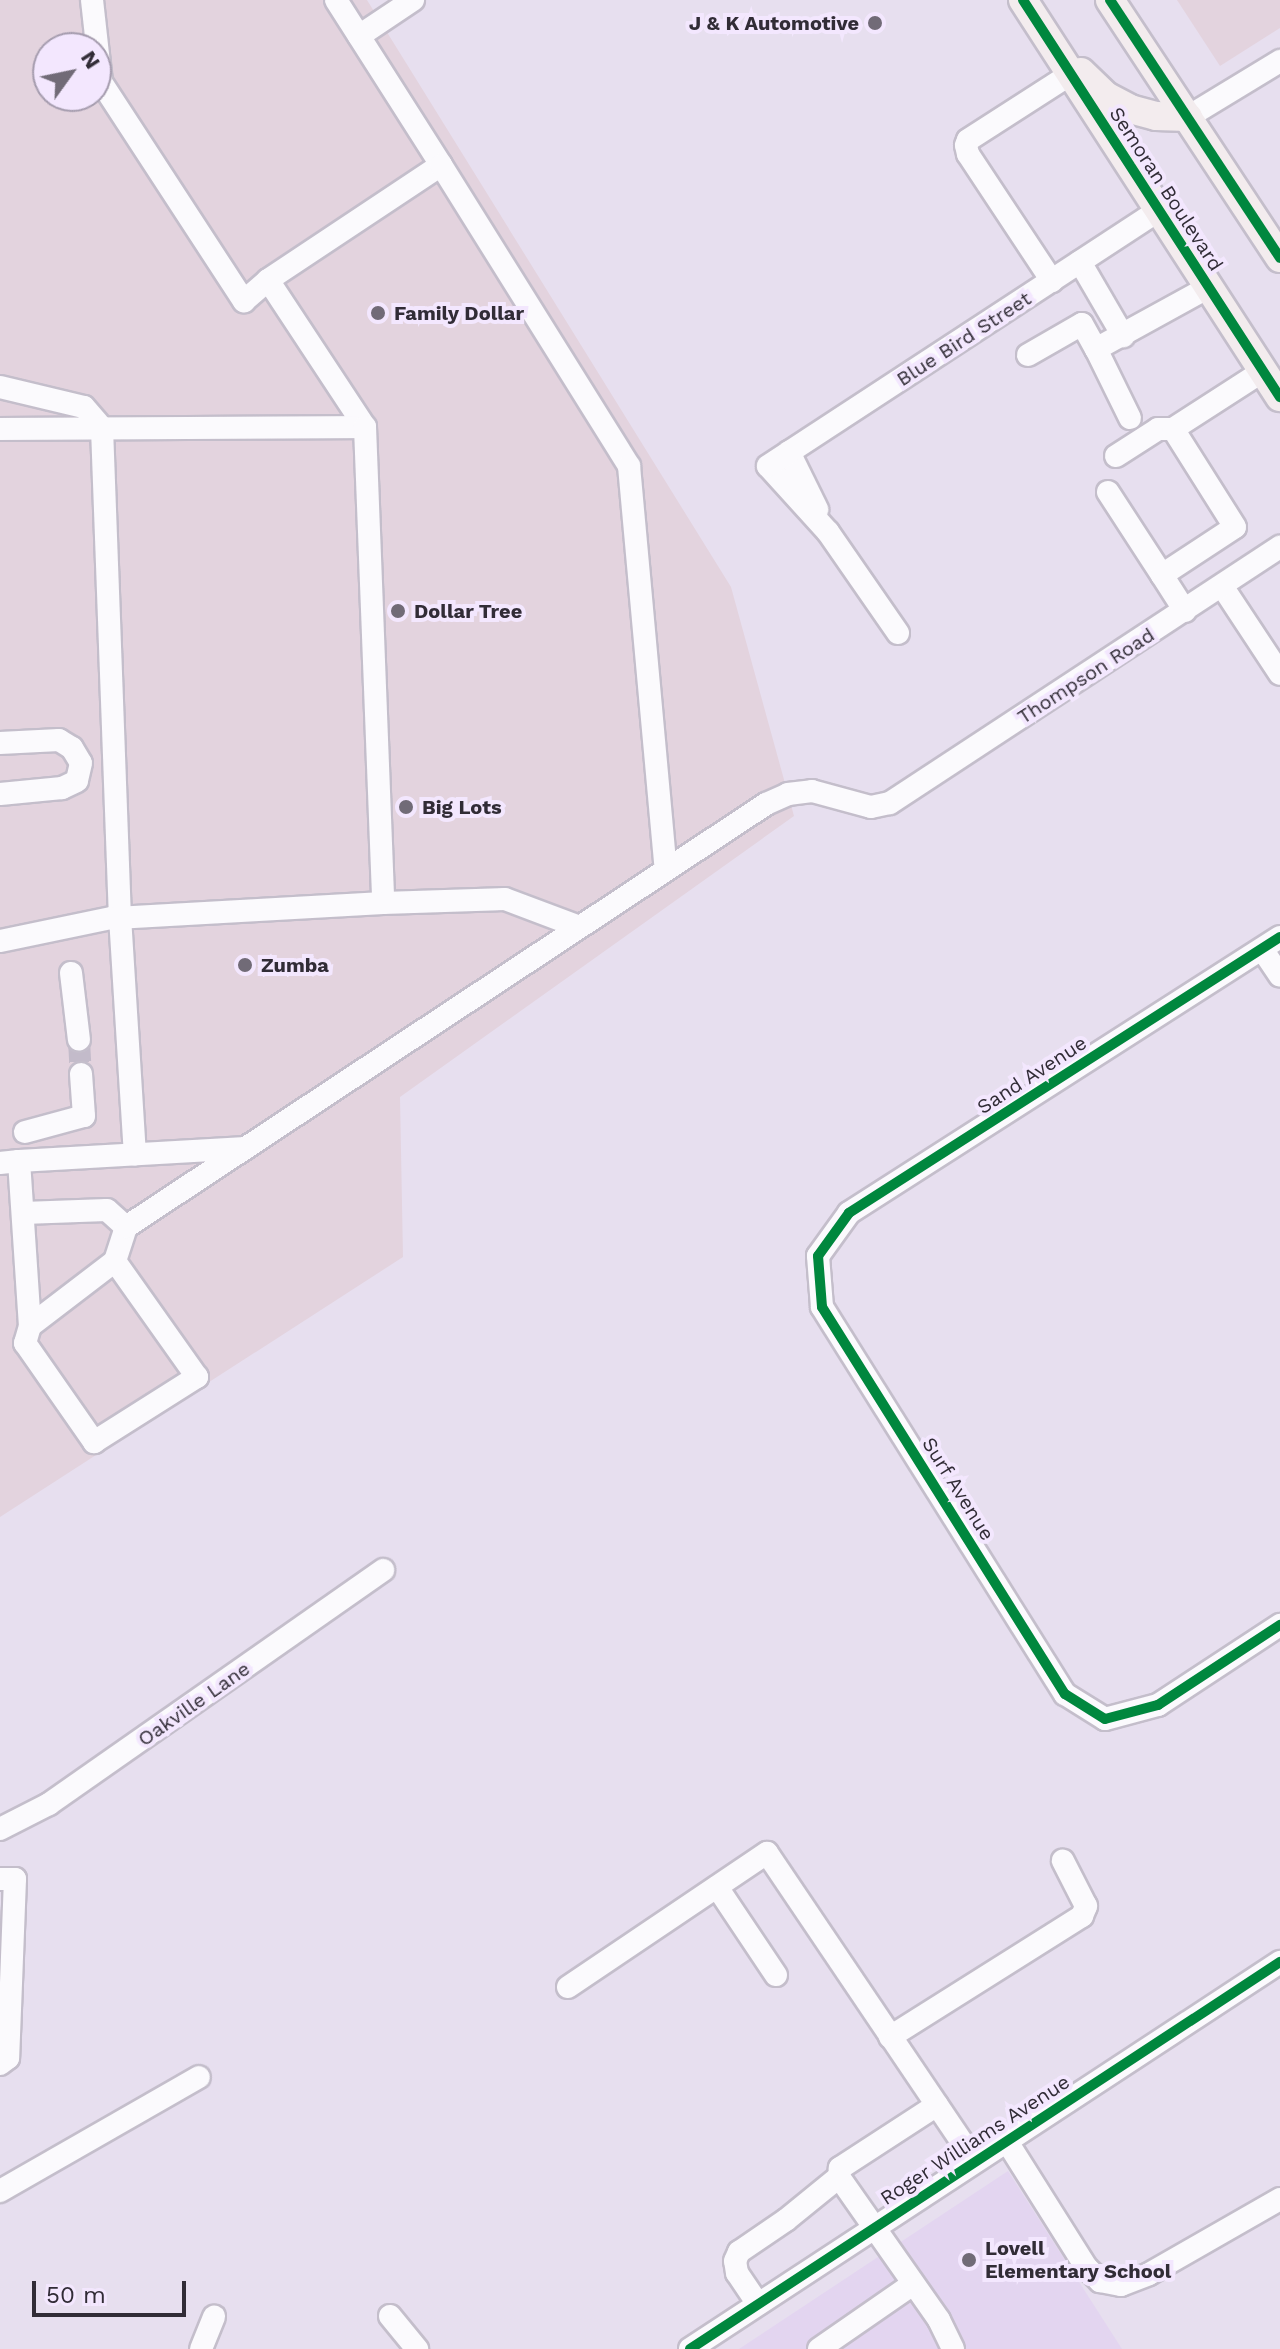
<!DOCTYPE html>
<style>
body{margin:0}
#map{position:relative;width:1280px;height:2349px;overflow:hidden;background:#e7dfef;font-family:"Work Sans",sans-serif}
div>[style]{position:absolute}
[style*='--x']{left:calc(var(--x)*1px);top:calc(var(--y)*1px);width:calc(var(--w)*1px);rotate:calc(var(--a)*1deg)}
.commercial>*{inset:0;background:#e3d3de}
.built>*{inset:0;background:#e3d5f0}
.minor-tunnel>*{height:22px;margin-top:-11px;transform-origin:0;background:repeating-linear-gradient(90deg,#c3bbca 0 22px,transparent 0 33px)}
.roads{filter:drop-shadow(2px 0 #c4becb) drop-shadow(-2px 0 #c4becb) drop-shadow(0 2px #c4becb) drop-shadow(0 -2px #c4becb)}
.minor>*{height:22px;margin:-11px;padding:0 11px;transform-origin:11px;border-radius:11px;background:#fbfafd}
.major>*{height:28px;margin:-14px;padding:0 14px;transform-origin:14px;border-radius:14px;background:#f3ecee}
.cycleway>*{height:10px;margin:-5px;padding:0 5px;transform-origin:5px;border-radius:5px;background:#00873e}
.dots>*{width:22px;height:22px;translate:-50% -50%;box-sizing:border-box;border:4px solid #f3e7fe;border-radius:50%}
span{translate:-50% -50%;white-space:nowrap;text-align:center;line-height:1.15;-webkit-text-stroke:8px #f3e7fe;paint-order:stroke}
.poi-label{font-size:20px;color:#312c36;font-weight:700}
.right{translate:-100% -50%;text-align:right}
.left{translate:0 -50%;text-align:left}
.street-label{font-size:20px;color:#312c36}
.north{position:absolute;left:32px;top:32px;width:80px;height:80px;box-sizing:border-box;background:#f3e7fe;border:2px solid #a59cae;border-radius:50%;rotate:57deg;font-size:22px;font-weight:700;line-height:32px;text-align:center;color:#312c36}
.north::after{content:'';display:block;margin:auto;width:28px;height:36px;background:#716b77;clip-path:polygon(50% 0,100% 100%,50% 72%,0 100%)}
.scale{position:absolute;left:32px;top:2281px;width:154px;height:36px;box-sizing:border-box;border:4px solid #312c36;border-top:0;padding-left:10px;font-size:24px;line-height:28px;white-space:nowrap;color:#312c36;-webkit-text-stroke:6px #f3e7fe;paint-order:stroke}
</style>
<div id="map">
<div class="commercial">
<div style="clip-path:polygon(evenodd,0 0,367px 0,731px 587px,794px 816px,400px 1097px,403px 1257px,0 1517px,0 0,48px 48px,96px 48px,96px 96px,48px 96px,48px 48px)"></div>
<div style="clip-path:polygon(1177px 0,1280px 0,1280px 28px,1220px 66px)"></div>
</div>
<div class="built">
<div style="clip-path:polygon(1008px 2171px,1122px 2349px,739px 2349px)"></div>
</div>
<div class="minor-tunnel">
<div style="--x:79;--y:1040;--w:34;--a:87"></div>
</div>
<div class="roads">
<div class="minor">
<div style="--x:92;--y:0;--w:82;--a:83.7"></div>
<div style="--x:101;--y:82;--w:262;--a:56.9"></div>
<div style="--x:244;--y:301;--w:32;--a:-41"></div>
<div style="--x:336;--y:0;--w:196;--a:57.5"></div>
<div style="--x:441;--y:165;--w:208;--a:146.4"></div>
<div style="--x:268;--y:280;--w:176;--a:56.6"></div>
<div style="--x:359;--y:36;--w:65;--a:-33.7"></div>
<div style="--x:1188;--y:117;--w:108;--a:-31.3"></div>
<div style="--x:441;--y:165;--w:355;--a:58"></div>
<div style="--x:629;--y:466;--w:405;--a:84.8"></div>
<div style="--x:1080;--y:262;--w:86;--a:59.8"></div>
<div style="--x:1052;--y:281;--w:152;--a:-123.5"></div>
<div style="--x:968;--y:154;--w:9;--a:-103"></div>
<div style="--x:966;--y:145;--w:5;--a:-68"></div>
<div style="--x:968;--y:140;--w:122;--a:-32.7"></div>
<div style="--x:1028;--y:355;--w:62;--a:-29.9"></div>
<div style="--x:1082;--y:324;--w:29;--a:61"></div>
<div style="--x:0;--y:387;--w:86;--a:13.4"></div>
<div style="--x:84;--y:407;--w:28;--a:49"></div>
<div style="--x:102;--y:428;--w:489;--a:87.9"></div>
<div style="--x:120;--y:917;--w:238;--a:86.4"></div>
<div style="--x:1130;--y:418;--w:77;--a:-116.2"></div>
<div style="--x:1096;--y:349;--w:129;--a:-28.8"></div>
<div style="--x:0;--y:429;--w:365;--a:-0.3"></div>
<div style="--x:365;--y:427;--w:476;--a:87.8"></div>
<div style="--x:383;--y:903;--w:272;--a:176.8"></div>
<div style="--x:111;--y:918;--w:113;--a:168.3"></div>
<div style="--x:789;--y:452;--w:64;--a:63.8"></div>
<div style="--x:1116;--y:456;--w:50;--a:-32.7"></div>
<div style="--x:1158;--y:429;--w:15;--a:0"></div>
<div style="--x:1108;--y:492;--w:99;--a:57"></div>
<div style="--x:1222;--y:586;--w:105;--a:56.6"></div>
<div style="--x:1185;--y:611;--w:43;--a:-122.6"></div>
<div style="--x:1162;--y:575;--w:87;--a:-33.3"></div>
<div style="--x:1235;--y:527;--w:116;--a:-122.3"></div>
<div style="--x:1173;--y:429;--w:107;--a:-32.8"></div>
<div style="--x:898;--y:633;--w:123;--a:-124.7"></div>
<div style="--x:828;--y:532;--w:89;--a:-132.3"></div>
<div style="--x:768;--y:466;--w:467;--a:-33.2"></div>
<div style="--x:0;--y:743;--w:59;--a:-2.9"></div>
<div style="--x:59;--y:740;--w:15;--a:32"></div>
<div style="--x:72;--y:748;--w:17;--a:59"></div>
<div style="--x:81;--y:763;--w:18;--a:103"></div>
<div style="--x:77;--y:781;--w:17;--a:155"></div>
<div style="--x:62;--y:788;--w:62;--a:174.5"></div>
<div style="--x:383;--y:903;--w:122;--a:-1.9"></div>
<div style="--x:505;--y:899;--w:77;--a:20.6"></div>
<div style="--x:1280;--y:937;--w:512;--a:147.37"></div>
<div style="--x:849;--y:1213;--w:53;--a:125.8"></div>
<div style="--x:818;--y:1256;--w:51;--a:85.5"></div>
<div style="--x:822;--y:1307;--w:457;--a:57.9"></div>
<div style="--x:1065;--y:1694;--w:47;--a:32"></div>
<div style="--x:1105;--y:1719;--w:55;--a:-14.8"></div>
<div style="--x:1158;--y:1705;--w:146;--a:-33.3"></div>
<div style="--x:1262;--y:949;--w:32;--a:56"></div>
<div style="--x:71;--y:973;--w:67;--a:83.2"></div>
<div style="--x:25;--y:1132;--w:61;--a:-15.2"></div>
<div style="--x:84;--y:1116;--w:42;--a:-94.1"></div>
<div style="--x:19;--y:1161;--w:227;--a:-3.3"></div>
<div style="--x:0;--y:1163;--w:19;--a:-6"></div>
<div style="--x:19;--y:1161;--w:165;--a:86.2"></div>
<div style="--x:30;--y:1326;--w:18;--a:106"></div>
<div style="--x:25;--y:1343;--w:121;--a:55.1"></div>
<div style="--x:94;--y:1442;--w:122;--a:-32.3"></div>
<div style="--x:197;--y:1377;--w:142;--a:-125.3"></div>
<div style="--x:23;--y:1213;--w:84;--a:-2"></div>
<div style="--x:107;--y:1210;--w:25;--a:42"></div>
<div style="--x:30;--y:1326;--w:107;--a:-37.4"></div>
<div style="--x:115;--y:1261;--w:36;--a:-72"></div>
<div style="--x:126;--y:1227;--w:767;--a:-33.46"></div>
<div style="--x:766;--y:804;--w:24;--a:-24"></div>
<div style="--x:788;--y:794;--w:24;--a:-7"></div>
<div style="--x:812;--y:791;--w:61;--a:15.2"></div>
<div style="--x:871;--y:807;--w:19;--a:-12"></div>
<div style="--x:890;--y:803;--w:467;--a:-33.3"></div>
<div style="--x:0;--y:1829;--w:55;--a:-27"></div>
<div style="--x:49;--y:1804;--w:408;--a:-35"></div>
<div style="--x:0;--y:1879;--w:15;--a:0"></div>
<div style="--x:15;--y:1879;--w:179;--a:92.2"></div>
<div style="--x:8;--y:2058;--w:10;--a:143"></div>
<div style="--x:717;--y:1887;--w:106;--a:56.2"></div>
<div style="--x:568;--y:1987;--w:240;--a:-34"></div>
<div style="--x:767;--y:1853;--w:372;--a:56"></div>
<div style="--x:890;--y:2037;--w:227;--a:-32.2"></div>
<div style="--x:1082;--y:1916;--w:11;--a:-68"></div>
<div style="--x:1086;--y:1906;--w:51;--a:-117.1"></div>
<div style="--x:937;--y:2105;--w:116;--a:147"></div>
<div style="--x:840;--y:2168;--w:9;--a:96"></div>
<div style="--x:839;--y:2177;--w:174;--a:55"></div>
<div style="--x:939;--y:2320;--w:32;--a:64"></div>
<div style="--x:1006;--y:2140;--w:150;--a:57.8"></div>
<div style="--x:1086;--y:2267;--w:20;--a:45"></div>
<div style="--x:1100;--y:2281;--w:21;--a:11"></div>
<div style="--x:1121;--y:2285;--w:30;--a:-21"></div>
<div style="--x:1149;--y:2274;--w:151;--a:-29.8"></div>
<div style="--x:0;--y:2191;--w:229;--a:-29.8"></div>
<div style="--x:758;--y:2304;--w:37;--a:-124"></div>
<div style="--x:737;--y:2273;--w:12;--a:-99"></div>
<div style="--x:735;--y:2261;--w:10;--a:-66"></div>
<div style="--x:739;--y:2252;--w:57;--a:-34.2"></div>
<div style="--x:786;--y:2220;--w:68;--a:-39.1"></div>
<div style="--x:390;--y:2316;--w:43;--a:50.7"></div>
<div style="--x:201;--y:2349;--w:35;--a:-68"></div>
<div style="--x:690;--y:2349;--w:706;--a:-33.26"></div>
<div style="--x:819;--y:2349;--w:114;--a:-34.7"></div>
</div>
<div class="major">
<div style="--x:1023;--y:0;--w:473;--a:57.1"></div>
<div style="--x:1110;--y:0;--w:309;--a:56.6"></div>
<div style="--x:1081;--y:72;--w:35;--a:44"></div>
<div style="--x:1106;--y:96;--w:27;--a:28"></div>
<div style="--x:1130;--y:109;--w:27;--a:15"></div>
<div style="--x:1156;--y:116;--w:32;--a:2"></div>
</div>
</div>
<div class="cycleway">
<div style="--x:1023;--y:0;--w:473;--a:57.1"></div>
<div style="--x:1110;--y:0;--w:309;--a:56.6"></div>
<div style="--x:1280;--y:937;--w:512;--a:147.37"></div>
<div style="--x:849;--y:1213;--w:53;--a:125.8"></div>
<div style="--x:818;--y:1256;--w:51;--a:85.5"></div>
<div style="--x:822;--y:1307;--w:457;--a:57.9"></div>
<div style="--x:1065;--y:1694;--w:47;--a:32"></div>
<div style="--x:1105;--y:1719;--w:55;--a:-14.8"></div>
<div style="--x:1158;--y:1705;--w:146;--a:-33.3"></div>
<div style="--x:690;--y:2349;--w:706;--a:-33.26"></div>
</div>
<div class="dots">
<div style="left:875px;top:23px;background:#716b77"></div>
<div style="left:378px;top:313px;background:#716b77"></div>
<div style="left:398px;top:611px;background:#716b77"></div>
<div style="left:406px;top:807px;background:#716b77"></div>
<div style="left:245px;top:965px;background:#716b77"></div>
<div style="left:969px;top:2260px;background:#716b77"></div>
</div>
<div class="poi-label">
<span class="right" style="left:859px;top:23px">J &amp; K Automotive</span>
<span class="left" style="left:394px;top:313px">Family Dollar</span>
<span class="left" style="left:414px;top:611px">Dollar Tree</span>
<span class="left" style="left:422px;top:807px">Big Lots</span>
<span class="left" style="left:261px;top:965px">Zumba</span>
<span class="left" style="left:985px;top:2260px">Lovell<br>Elementary School</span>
</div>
<div class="street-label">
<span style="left:1166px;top:189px;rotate:57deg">Semoran Boulevard</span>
<span style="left:964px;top:339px;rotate:-33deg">Blue Bird Street</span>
<span style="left:1086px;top:676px;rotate:-33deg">Thompson Road</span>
<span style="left:1032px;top:1075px;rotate:-33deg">Sand Avenue</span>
<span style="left:958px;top:1489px;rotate:58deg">Surf Avenue</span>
<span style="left:194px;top:1704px;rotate:-35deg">Oakville Lane</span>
<span style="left:975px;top:2140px;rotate:-33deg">Roger Williams Avenue</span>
</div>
<div class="north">N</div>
<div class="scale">50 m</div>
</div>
